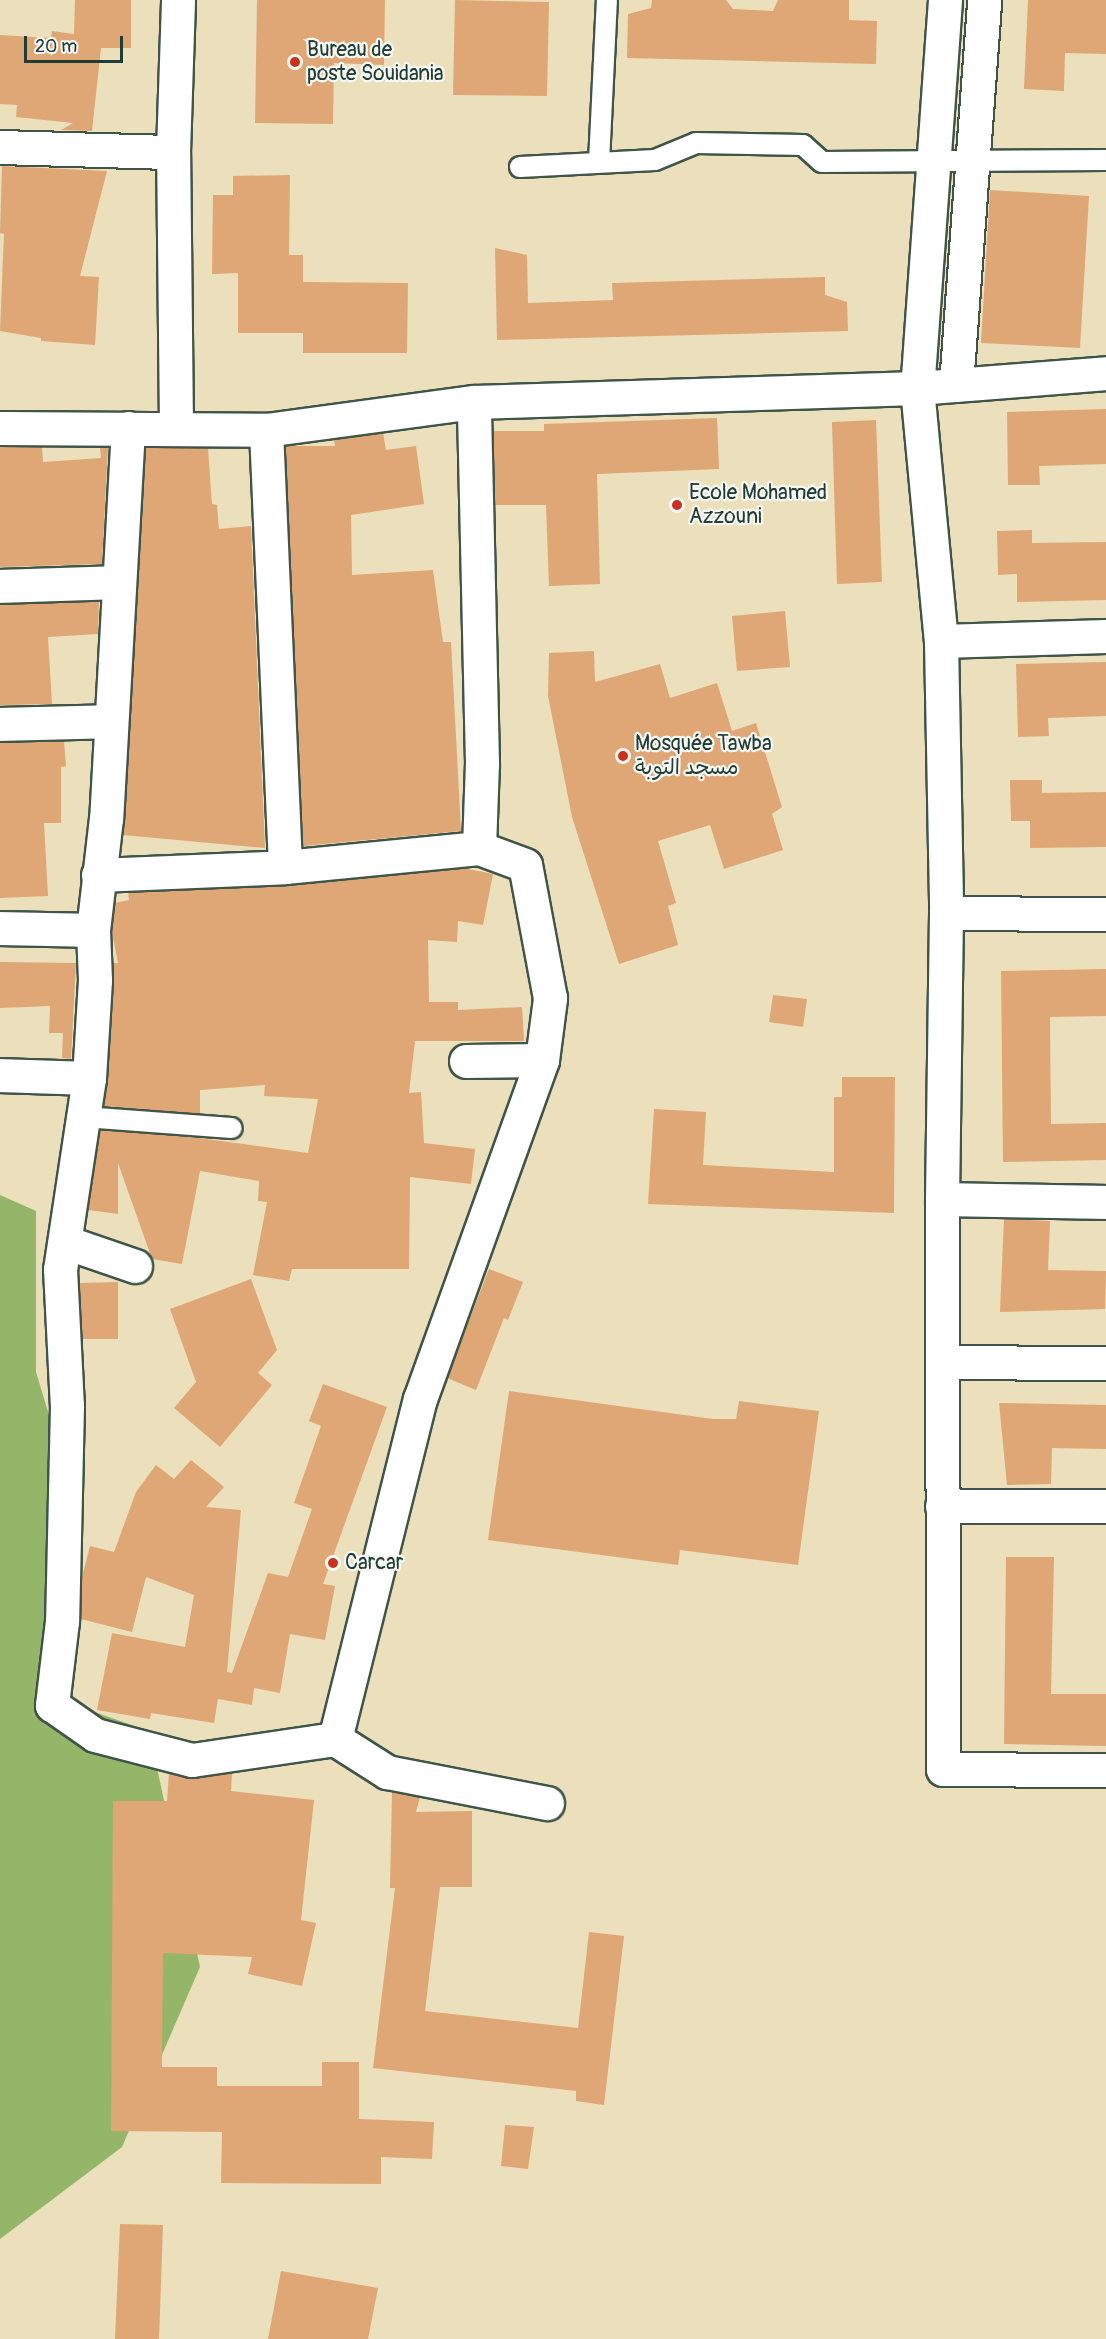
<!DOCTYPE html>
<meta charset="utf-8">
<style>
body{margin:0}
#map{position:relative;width:1106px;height:2339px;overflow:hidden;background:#ebdfbc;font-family:Pangolin,"Playpen Sans Arabic",sans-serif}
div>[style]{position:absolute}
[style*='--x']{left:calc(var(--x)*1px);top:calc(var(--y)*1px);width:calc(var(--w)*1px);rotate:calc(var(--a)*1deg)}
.forest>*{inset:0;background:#95b568}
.building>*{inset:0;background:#dfa775}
.roads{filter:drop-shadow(2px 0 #3e5548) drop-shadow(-2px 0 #3e5548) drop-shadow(0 2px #3e5548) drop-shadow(0 -2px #3e5548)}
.lane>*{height:20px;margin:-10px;padding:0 10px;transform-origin:10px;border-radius:10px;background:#fff}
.street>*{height:33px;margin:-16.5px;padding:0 16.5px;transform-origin:16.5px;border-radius:16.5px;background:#fff}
.dots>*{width:16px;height:16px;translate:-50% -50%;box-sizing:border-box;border:3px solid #f6f6f2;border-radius:50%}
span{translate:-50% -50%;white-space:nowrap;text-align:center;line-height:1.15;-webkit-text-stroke:4.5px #f6f6f2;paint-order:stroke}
.poi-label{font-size:21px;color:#1f3d34}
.left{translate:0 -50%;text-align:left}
.scale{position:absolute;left:24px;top:36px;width:99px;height:27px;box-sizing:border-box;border:3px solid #1f3d34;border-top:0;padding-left:8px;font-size:18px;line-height:21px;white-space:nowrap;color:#1f3d34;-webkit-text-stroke:4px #f6f6f2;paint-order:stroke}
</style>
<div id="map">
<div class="forest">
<div style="clip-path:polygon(0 1195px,36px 1211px,36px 1372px,69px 1481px,43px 1694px,149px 1731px,200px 1967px,122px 2147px,0 2239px)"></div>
</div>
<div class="building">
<div style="clip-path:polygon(75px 0,131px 0,131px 48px,101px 48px,92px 131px,61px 130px,73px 123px,16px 117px,17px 105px,0 104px,0 35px,51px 38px,52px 31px,74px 34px)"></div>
<div style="clip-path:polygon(257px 0,385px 0,384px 65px,334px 63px,333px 124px,255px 123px)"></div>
<div style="clip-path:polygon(455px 0,549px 2px,547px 96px,453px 95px)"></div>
<div style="clip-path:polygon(652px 0,726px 0,733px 9px,773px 11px,778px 0,849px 0,849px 20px,877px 21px,876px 64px,627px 58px,628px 14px,651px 8px)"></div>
<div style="clip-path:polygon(1028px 0,1106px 0,1106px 54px,1065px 53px,1064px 91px,1024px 89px)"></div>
<div style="clip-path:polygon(2px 166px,107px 171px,80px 276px,99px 277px,95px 345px,41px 341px,41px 338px,0 331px,4px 234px,0 233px)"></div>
<div style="clip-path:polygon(290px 175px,289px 255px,303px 255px,303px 282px,408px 283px,407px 353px,303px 353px,303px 333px,238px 333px,238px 273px,212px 274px,213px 195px,233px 195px,233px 176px)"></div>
<div style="clip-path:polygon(990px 190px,1089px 196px,1080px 348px,981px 343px)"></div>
<div style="clip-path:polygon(495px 248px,527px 255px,528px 303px,613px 300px,612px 283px,825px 277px,825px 295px,847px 302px,848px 331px,497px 340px)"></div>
<div style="clip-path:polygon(1106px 409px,1106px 464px,1039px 466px,1040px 485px,1008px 485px,1007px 412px)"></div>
<div style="clip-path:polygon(717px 418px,719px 469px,597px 474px,600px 584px,549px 586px,546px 505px,495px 505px,493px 431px,544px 431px,544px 424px)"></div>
<div style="clip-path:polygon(876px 420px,882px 582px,837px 584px,832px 422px)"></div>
<div style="clip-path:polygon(383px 433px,386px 450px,416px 446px,424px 504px,351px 515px,352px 575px,433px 570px,443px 642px,451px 642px,461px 831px,303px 846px,285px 446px,335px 446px,334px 440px)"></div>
<div style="clip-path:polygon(0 447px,42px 447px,43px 462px,101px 458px,100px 447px,108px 448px,102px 564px,0 567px)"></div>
<div style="clip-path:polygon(146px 448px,208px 448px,212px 504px,217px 505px,219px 529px,251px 526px,265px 848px,123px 835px)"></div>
<div style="clip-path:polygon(1032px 530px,1032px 543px,1106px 542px,1106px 600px,1017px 602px,1017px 574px,998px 575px,997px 531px)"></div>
<div style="clip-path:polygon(99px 601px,98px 634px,48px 637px,52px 704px,0 705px,0 605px)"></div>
<div style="clip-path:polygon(785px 611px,790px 667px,737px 671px,732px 616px)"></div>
<div style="clip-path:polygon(594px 651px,595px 682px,660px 664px,670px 698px,717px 683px,732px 731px,756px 723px,782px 807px,772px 814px,783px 850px,724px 869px,710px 825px,658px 841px,676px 903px,668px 906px,678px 945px,619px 964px,572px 817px,548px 696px,549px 653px)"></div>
<div style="clip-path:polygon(1106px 662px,1106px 716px,1048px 718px,1049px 736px,1018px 737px,1016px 664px)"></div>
<div style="clip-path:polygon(64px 741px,66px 766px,61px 767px,61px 823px,44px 823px,48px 896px,0 898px,0 743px)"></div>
<div style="clip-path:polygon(1010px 780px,1042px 780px,1042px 793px,1106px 792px,1106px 847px,1030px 848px,1030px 821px,1011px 821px)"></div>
<div style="clip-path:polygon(463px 868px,493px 874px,483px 925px,458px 921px,457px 942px,428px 940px,429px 1002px,458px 1002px,458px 1010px,522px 1007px,524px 1041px,415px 1041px,409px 1093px,421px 1092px,424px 1143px,475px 1149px,471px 1184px,410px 1177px,409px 1269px,292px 1269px,289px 1281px,253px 1275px,267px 1202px,258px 1201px,259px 1181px,200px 1171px,182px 1264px,152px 1259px,118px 1163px,118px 1214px,88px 1210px,100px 1130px,199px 1138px,308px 1153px,318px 1099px,264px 1096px,265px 1085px,200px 1090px,200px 1114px,104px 1106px,113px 963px,118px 963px,112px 932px,115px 903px,129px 900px,128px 892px,286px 886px)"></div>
<div style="clip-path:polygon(0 962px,76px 963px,71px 1059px,62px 1058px,63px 1033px,49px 1033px,50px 1006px,0 1008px)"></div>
<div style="clip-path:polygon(1106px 969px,1106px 1016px,1050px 1017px,1051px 1124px,1106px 1123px,1106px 1160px,1003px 1162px,1001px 971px)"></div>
<div style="clip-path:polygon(773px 995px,807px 999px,803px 1027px,769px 1022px)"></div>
<div style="clip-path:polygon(842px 1077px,895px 1077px,894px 1213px,648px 1204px,654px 1109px,706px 1112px,703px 1165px,834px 1172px,834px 1097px,842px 1097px)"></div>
<div style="clip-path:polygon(1004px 1219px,1050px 1221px,1048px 1270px,1106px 1271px,1105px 1309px,1000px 1312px)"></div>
<div style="clip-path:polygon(489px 1269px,523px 1282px,508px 1320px,504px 1318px,476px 1390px,447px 1378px)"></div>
<div style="clip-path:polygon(251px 1279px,277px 1350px,258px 1373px,272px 1385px,220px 1447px,174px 1408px,196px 1382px,170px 1309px)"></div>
<div style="clip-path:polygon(118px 1282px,118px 1339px,82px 1339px,79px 1283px)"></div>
<div style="clip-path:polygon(323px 1384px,387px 1407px,323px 1584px,335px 1586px,325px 1640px,290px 1634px,280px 1693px,254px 1688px,252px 1705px,218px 1699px,214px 1723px,151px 1713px,150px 1719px,97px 1710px,112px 1633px,185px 1647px,194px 1595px,146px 1577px,132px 1632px,81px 1619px,82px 1577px,90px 1546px,114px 1552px,136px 1492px,156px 1465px,174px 1479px,191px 1460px,224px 1487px,206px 1507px,241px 1510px,227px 1672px,232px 1673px,268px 1573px,288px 1577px,312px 1509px,294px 1503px,321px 1426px,309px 1421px)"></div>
<div style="clip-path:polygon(509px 1391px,713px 1419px,736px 1419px,739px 1401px,819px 1411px,798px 1565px,680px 1550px,678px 1565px,488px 1540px)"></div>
<div style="clip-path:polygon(999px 1403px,1106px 1405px,1106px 1449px,1052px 1448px,1051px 1484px,1007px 1485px)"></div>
<div style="clip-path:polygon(1006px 1557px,1054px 1557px,1051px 1694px,1106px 1694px,1106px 1746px,1004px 1744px)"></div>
<div style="clip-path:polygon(169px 1773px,194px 1779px,232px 1773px,231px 1791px,314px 1800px,301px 1920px,316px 1923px,302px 1986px,248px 1974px,252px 1957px,163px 1953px,162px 2067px,217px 2067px,217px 2086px,322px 2086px,322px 2062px,359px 2062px,359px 2119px,434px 2122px,432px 2159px,381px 2157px,381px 2184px,221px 2183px,222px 2132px,111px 2131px,113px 1801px,167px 1801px)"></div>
<div style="clip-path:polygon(392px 1792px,420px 1797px,416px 1812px,472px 1811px,472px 1887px,440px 1887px,425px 2011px,578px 2028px,589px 1932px,624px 1936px,604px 2105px,576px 2101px,576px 2091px,373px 2068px,395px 1888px,390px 1888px)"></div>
<div style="clip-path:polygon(505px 2125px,534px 2127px,528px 2169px,501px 2166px)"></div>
<div style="clip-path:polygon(120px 2224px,163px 2225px,159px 2339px,115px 2339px)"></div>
<div style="clip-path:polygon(281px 2271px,378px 2288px,368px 2339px,268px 2339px)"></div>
</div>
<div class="roads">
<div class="lane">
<div style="--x:599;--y:162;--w:162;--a:-87.2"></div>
<div style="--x:520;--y:167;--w:135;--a:-3"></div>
<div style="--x:655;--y:160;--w:44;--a:-22.5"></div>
<div style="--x:696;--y:143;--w:107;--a:1.1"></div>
<div style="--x:803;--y:145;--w:25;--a:42"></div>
<div style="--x:822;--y:162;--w:284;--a:-0.4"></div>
<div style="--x:84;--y:1117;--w:148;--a:4.3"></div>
</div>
<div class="street">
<div style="--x:945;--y:0;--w:389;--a:94.1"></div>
<div style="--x:917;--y:388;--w:254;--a:84.6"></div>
<div style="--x:941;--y:641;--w:272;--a:88.9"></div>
<div style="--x:946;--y:913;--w:286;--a:90.8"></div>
<div style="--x:942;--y:1199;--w:570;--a:89.9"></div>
<div style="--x:943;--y:1769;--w:163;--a:0.4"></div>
<div style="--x:0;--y:147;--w:173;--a:1.7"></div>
<div style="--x:956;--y:385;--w:386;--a:-85.8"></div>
<div style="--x:0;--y:428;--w:266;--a:0.4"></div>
<div style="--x:266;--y:430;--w:210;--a:-7.7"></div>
<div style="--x:474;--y:402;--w:443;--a:-1.8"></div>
<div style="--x:917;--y:388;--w:190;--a:-4.5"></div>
<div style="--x:128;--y:428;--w:391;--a:93.2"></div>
<div style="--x:106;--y:818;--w:113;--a:96.6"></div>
<div style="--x:93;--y:930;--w:50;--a:87.7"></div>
<div style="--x:95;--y:980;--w:98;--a:93.5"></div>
<div style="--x:89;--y:1078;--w:193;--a:98.6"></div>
<div style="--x:60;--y:1269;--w:136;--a:87.1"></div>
<div style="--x:67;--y:1405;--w:216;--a:91.3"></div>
<div style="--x:62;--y:1621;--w:85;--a:96.8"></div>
<div style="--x:52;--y:1705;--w:52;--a:34.9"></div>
<div style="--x:95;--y:1735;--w:100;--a:14.5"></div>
<div style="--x:192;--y:1760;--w:145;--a:-8.4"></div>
<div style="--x:335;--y:1739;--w:350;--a:-76"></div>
<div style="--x:420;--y:1399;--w:360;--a:-70.2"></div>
<div style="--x:542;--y:1060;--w:63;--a:-82.6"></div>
<div style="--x:550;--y:998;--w:135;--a:-100.6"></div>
<div style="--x:525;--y:865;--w:49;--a:-159.7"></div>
<div style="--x:479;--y:848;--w:85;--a:-88"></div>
<div style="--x:482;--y:763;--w:361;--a:-91.3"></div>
<div style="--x:176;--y:428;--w:276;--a:-90.6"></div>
<div style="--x:173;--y:152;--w:152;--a:-88.1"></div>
<div style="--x:266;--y:430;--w:437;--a:87.5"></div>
<div style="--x:0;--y:586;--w:119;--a:-1.9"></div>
<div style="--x:941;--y:641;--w:165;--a:-1.7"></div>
<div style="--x:0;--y:724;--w:111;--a:-1.5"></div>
<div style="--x:98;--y:875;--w:187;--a:-2.4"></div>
<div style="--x:285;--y:867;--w:195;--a:-5.6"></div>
<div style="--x:946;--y:913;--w:160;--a:0.4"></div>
<div style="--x:0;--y:928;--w:93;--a:1.2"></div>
<div style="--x:466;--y:1061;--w:76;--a:-0.8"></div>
<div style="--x:0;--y:1075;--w:89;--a:1.9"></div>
<div style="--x:942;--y:1199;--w:164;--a:1"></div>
<div style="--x:65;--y:1242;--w:74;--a:18.9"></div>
<div style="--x:944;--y:1362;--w:162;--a:0.4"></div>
<div style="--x:942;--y:1506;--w:164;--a:0"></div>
<div style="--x:335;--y:1739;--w:62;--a:32.4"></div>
<div style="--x:387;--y:1772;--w:163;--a:11"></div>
</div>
</div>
<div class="dots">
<div style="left:295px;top:62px;background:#c8321e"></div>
<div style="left:677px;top:505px;background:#c8321e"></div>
<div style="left:623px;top:756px;background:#c8321e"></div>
<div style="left:333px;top:1563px;background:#c8321e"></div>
</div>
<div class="poi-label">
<span class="left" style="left:307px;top:62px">Bureau de<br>poste Souidania</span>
<span class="left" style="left:689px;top:505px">Ecole Mohamed<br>Azzouni</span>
<span class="left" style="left:635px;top:756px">Mosquée Tawba<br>مسجد التوبة</span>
<span class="left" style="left:345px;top:1563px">Carcar</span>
</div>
<div class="scale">20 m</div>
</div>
